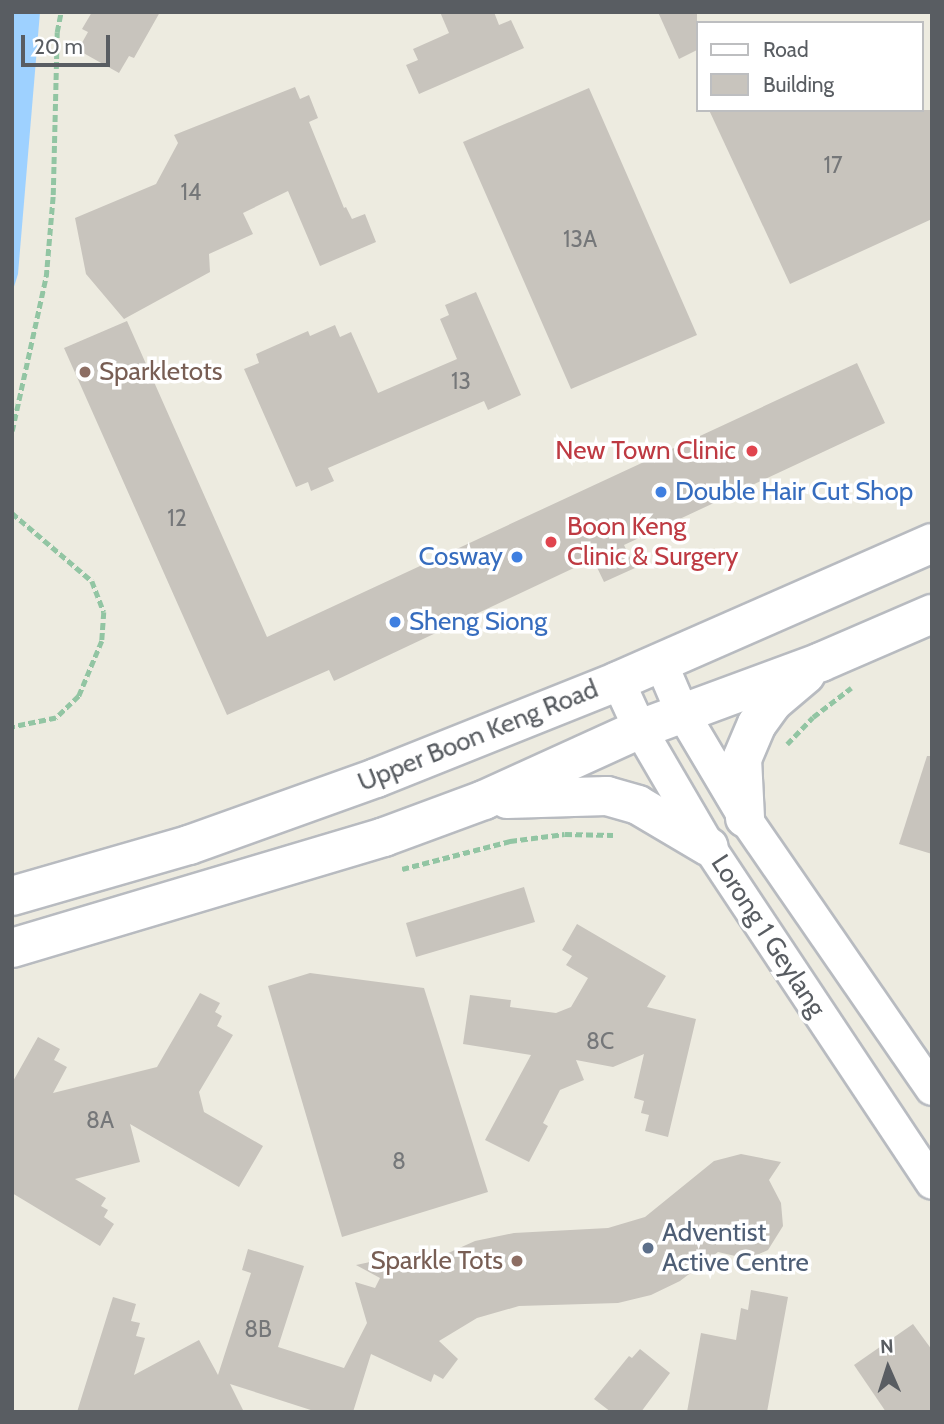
<!DOCTYPE html>
<style>
body{margin:0}
#map{position:relative;width:944px;height:1424px;overflow:hidden;background:#edebe0;font-family:Cabin,sans-serif}
div>[style]{position:absolute}
[style*='--x']{left:calc(var(--x)*1px);top:calc(var(--y)*1px);width:calc(var(--w)*1px);rotate:calc(var(--a)*1deg)}
.water>*{inset:0;background:#9ed1ff}
.building>*{inset:0;background:#c8c4bd}
.path>*{height:4.5px;margin-top:-2.25px;transform-origin:0;background:repeating-linear-gradient(90deg,#92c5a3 0 7px,transparent 0 10.5px)}
.roads{filter:drop-shadow(2px 0 #b8bbc0) drop-shadow(-2px 0 #b8bbc0) drop-shadow(0 2px #b8bbc0) drop-shadow(0 -2px #b8bbc0)}
.minor>*{height:32px;margin:-16px;padding:0 16px;transform-origin:16px;border-radius:16px;background:#fff}
.secondary>*{height:38px;margin:-19px;padding:0 19px;transform-origin:19px;border-radius:19px;background:#fff}
.dots>*{width:19px;height:19px;translate:-50% -50%;box-sizing:border-box;border:4px solid #fff;border-radius:50%}
span{translate:-50% -50%;white-space:nowrap;text-align:center;line-height:1.15;-webkit-text-stroke:7px #fff;paint-order:stroke}
.number-label{font-size:23px;color:#757779}
.number-label span{-webkit-text-stroke-width:0}
.education-label{font-size:26px;color:#785e54}
.left{translate:0 -50%;text-align:left}
.right{translate:-100% -50%;text-align:right}
.health-label{font-size:26px;color:#be3a42}
.shop-label{font-size:26px;color:#366cbe}
.street-label{font-size:26px;color:#595d62}
.service-label{font-size:26px;color:#4e5e75}
.frame{position:absolute;inset:0;border:14px solid #595d62;pointer-events:none}
.legend{position:absolute;left:696px;top:21px;width:228px;height:91px;box-sizing:border-box;background:#fff;border:2px solid #bdbec0;margin:0;padding:9px 12px;list-style:none;font-size:21px;color:#595d62}
.legend li{display:flex;align-items:center;gap:14px;height:35px}
.legend b{width:35px;border:2px solid #bdbec0}
.north{position:absolute;left:853px;top:1333px;width:70px;height:70px;-webkit-text-stroke:5px #fff;paint-order:stroke;rotate:357deg;font-size:19px;font-weight:700;line-height:28px;text-align:center;color:#595d62}
.north::after{content:'';display:block;margin:auto;width:24px;height:32px;background:#595d62;clip-path:polygon(50% 0,100% 100%,50% 72%,0 100%)}
.scale{position:absolute;left:21px;top:35px;width:89px;height:32px;box-sizing:border-box;border:4px solid #595d62;border-top:0;padding-left:9px;font-size:21px;line-height:24px;white-space:nowrap;color:#595d62;-webkit-text-stroke:5px #fff;paint-order:stroke}
</style>
<div id="map">
<div class="water">
<div style="clip-path:polygon(12px 12px,40px 12px,18px 274px,12px 293px)"></div>
</div>
<div class="building">
<div style="clip-path:polygon(92px 12px,160px 12px,134px 58px,129px 56px,119px 73px,78px 50px,88px 32px,82px 29px)"></div>
<div style="clip-path:polygon(440px 12px,494px 12px,499px 25px,511px 20px,524px 48px,419px 94px,406px 65px,418px 60px,413px 49px,449px 33px)"></div>
<div style="clip-path:polygon(658px 12px,697px 12px,697px 50px,679px 59px)"></div>
<div style="clip-path:polygon(295px 87px,300px 99px,309px 95px,318px 118px,309px 122px,344px 208px,346px 207px,352px 219px,365px 214px,376px 242px,320px 266px,288px 191px,243px 213px,253px 234px,209px 254px,210px 272px,124px 319px,86px 274px,75px 218px,156px 184px,178px 143px,174px 135px)"></div>
<div style="clip-path:polygon(589px 88px,697px 335px,571px 389px,463px 142px)"></div>
<div style="clip-path:polygon(709px 110px,932px 110px,932px 219px,790px 284px)"></div>
<div style="clip-path:polygon(476px 292px,521px 395px,488px 410px,484px 401px,328px 468px,334px 481px,311px 491px,308px 482px,296px 487px,244px 369px,259px 363px,256px 354px,308px 331px,310px 336px,335px 325px,340px 337px,351px 332px,378px 393px,457px 359px,440px 319px,449px 315px,445px 305px)"></div>
<div style="clip-path:polygon(127px 321px,267px 637px,857px 363px,885px 423px,624px 545px,635px 568px,604px 582px,593px 559px,334px 681px,329px 670px,227px 715px,64px 348px)"></div>
<div style="clip-path:polygon(927px 756px,932px 756px,932px 854px,899px 844px)"></div>
<div style="clip-path:polygon(524px 887px,535px 922px,416px 957px,406px 923px)"></div>
<div style="clip-path:polygon(577px 924px,666px 976px,647px 1007px,696px 1019px,668px 1137px,645px 1131px,649px 1115px,641px 1113px,644px 1101px,634px 1098px,644px 1054px,613px 1067px,576px 1060px,584px 1080px,560px 1090px,543px 1123px,548px 1126px,529px 1162px,485px 1140px,531px 1055px,463px 1044px,470px 995px,511px 1000px,510px 1007px,556px 1013px,571px 1007px,588px 978px,566px 965px,572px 956px,562px 950px)"></div>
<div style="clip-path:polygon(310px 973px,424px 988px,488px 1192px,342px 1237px,268px 986px)"></div>
<div style="clip-path:polygon(200px 993px,220px 1003px,215px 1012px,222px 1016px,217px 1026px,233px 1035px,199px 1092px,204px 1112px,263px 1146px,239px 1187px,130px 1124px,140px 1162px,75px 1179px,106px 1198px,101px 1206px,108px 1210px,104px 1217px,114px 1224px,100px 1246px,12px 1193px,12px 1083px,38px 1037px,60px 1049px,54px 1060px,67px 1067px,53px 1093px,157px 1067px)"></div>
<div style="clip-path:polygon(741px 1154px,781px 1162px,769px 1180px,781px 1203px,783px 1226px,768px 1250px,748px 1259px,718px 1252px,680px 1281px,651px 1295px,618px 1303px,519px 1306px,477px 1318px,439px 1341px,458px 1359px,443px 1379px,434px 1374px,431px 1382px,371px 1354px,353px 1412px,317px 1412px,230px 1384px,244px 1412px,77px 1412px,113px 1297px,136px 1304px,131px 1321px,140px 1323px,136px 1336px,145px 1338px,134px 1375px,199px 1340px,218px 1375px,251px 1273px,242px 1270px,248px 1249px,304px 1266px,278px 1347px,344px 1368px,367px 1323px,355px 1282px,375px 1288px,380px 1278px,356px 1265px,422px 1251px,426px 1263px,475px 1241px,514px 1233px,608px 1228px,645px 1217px,714px 1161px)"></div>
<div style="clip-path:polygon(751px 1290px,788px 1297px,767px 1412px,687px 1412px,701px 1333px,736px 1340px,741px 1308px,748px 1310px)"></div>
<div style="clip-path:polygon(913px 1324px,932px 1350px,932px 1412px,886px 1412px,854px 1365px)"></div>
<div style="clip-path:polygon(640px 1349px,670px 1373px,641px 1412px,611px 1412px,594px 1399px,629px 1356px,632px 1358px)"></div>
</div>
<div class="path">
<div style="--x:12;--y:431;--w:158;--a:-77.6"></div>
<div style="--x:46;--y:277;--w:82;--a:-85.1"></div>
<div style="--x:53;--y:195;--w:163;--a:-88.6"></div>
<div style="--x:57;--y:32;--w:20;--a:-79"></div>
<div style="--x:12;--y:513;--w:105;--a:40.4"></div>
<div style="--x:92;--y:581;--w:33;--a:69"></div>
<div style="--x:104;--y:612;--w:29;--a:94"></div>
<div style="--x:102;--y:641;--w:60;--a:112.7"></div>
<div style="--x:79;--y:696;--w:32;--a:136"></div>
<div style="--x:56;--y:718;--w:45;--a:168.4"></div>
<div style="--x:787;--y:744;--w:37;--a:-46"></div>
<div style="--x:813;--y:717;--w:48;--a:-37.3"></div>
<div style="--x:402;--y:869;--w:112;--a:-14.5"></div>
<div style="--x:510;--y:841;--w:55;--a:-7.3"></div>
<div style="--x:565;--y:834;--w:48;--a:1.2"></div>
</div>
<div class="roads">
<div class="minor">
<div style="--x:661;--y:663;--w:53;--a:66.8"></div>
<div style="--x:682;--y:712;--w:123;--a:59.3"></div>
<div style="--x:745;--y:818;--w:329;--a:55.4"></div>
<div style="--x:618;--y:681;--w:53;--a:65.4"></div>
<div style="--x:640;--y:729;--w:137;--a:59.7"></div>
<div style="--x:709;--y:847;--w:403;--a:56.4"></div>
</div>
<div class="secondary">
<div style="--x:507;--y:799;--w:100;--a:-1.7"></div>
<div style="--x:607;--y:796;--w:32;--a:16"></div>
<div style="--x:638;--y:805;--w:82;--a:30.6"></div>
<div style="--x:745;--y:818;--w:59;--a:-92.9"></div>
<div style="--x:742;--y:759;--w:38;--a:-67"></div>
<div style="--x:757;--y:724;--w:27;--a:-54"></div>
<div style="--x:773;--y:702;--w:43;--a:-40.3"></div>
<div style="--x:12;--y:896;--w:184;--a:-16.1"></div>
<div style="--x:189;--y:845;--w:199;--a:-19.7"></div>
<div style="--x:376;--y:778;--w:261;--a:-21.8"></div>
<div style="--x:618;--y:681;--w:343;--a:-23.7"></div>
<div style="--x:12;--y:948;--w:388;--a:-16.6"></div>
<div style="--x:384;--y:837;--w:107;--a:-20.3"></div>
<div style="--x:484;--y:800;--w:171;--a:-24.5"></div>
<div style="--x:640;--y:729;--w:193;--a:-20.3"></div>
<div style="--x:821;--y:662;--w:121;--a:-23.4"></div>
</div>
</div>
<div class="dots">
<div style="left:85px;top:372px;background:#8d6e63"></div>
<div style="left:752px;top:451px;background:#e0444e"></div>
<div style="left:661px;top:492px;background:#3f7fe0"></div>
<div style="left:551px;top:542px;background:#e0444e"></div>
<div style="left:517px;top:557px;background:#3f7fe0"></div>
<div style="left:395px;top:622px;background:#3f7fe0"></div>
<div style="left:648px;top:1248px;background:#5c6f8a"></div>
<div style="left:517px;top:1261px;background:#8d6e63"></div>
</div>
<div class="number-label">
<span style="left:833px;top:165px">17</span>
<span style="left:191px;top:192px">14</span>
<span style="left:580px;top:239px">13A</span>
<span style="left:461px;top:381px">13</span>
<span style="left:177px;top:518px">12</span>
<span style="left:600px;top:1041px">8C</span>
<span style="left:100px;top:1120px">8A</span>
<span style="left:399px;top:1161px">8</span>
<span style="left:258px;top:1329px">8B</span>
</div>
<div class="education-label">
<span class="left" style="left:99px;top:372px">Sparkletots</span>
<span class="right" style="left:503px;top:1261px">Sparkle Tots</span>
</div>
<div class="health-label">
<span class="right" style="left:736px;top:451px">New Town Clinic</span>
<span class="left" style="left:567px;top:542px">Boon Keng<br>Clinic &amp; Surgery</span>
</div>
<div class="shop-label">
<span class="left" style="left:675px;top:492px">Double Hair Cut Shop</span>
<span class="right" style="left:503px;top:557px">Cosway</span>
<span class="left" style="left:409px;top:622px">Sheng Siong</span>
</div>
<div class="street-label">
<span style="left:478px;top:736px;rotate:-22deg">Upper Boon Keng Road</span>
<span style="left:768px;top:936px;rotate:57deg">Lorong 1 Geylang</span>
</div>
<div class="service-label">
<span class="left" style="left:662px;top:1248px">Adventist<br>Active Centre</span>
</div>
<div class="frame"></div>
<ul class="legend">
<li><b style="height:9px;background:#fff"></b>Road</li>
<li><b style="height:19px;background:#c8c4bd"></b>Building</li>
</ul>
<div class="north">N</div>
<div class="scale">20 m</div>
</div>
